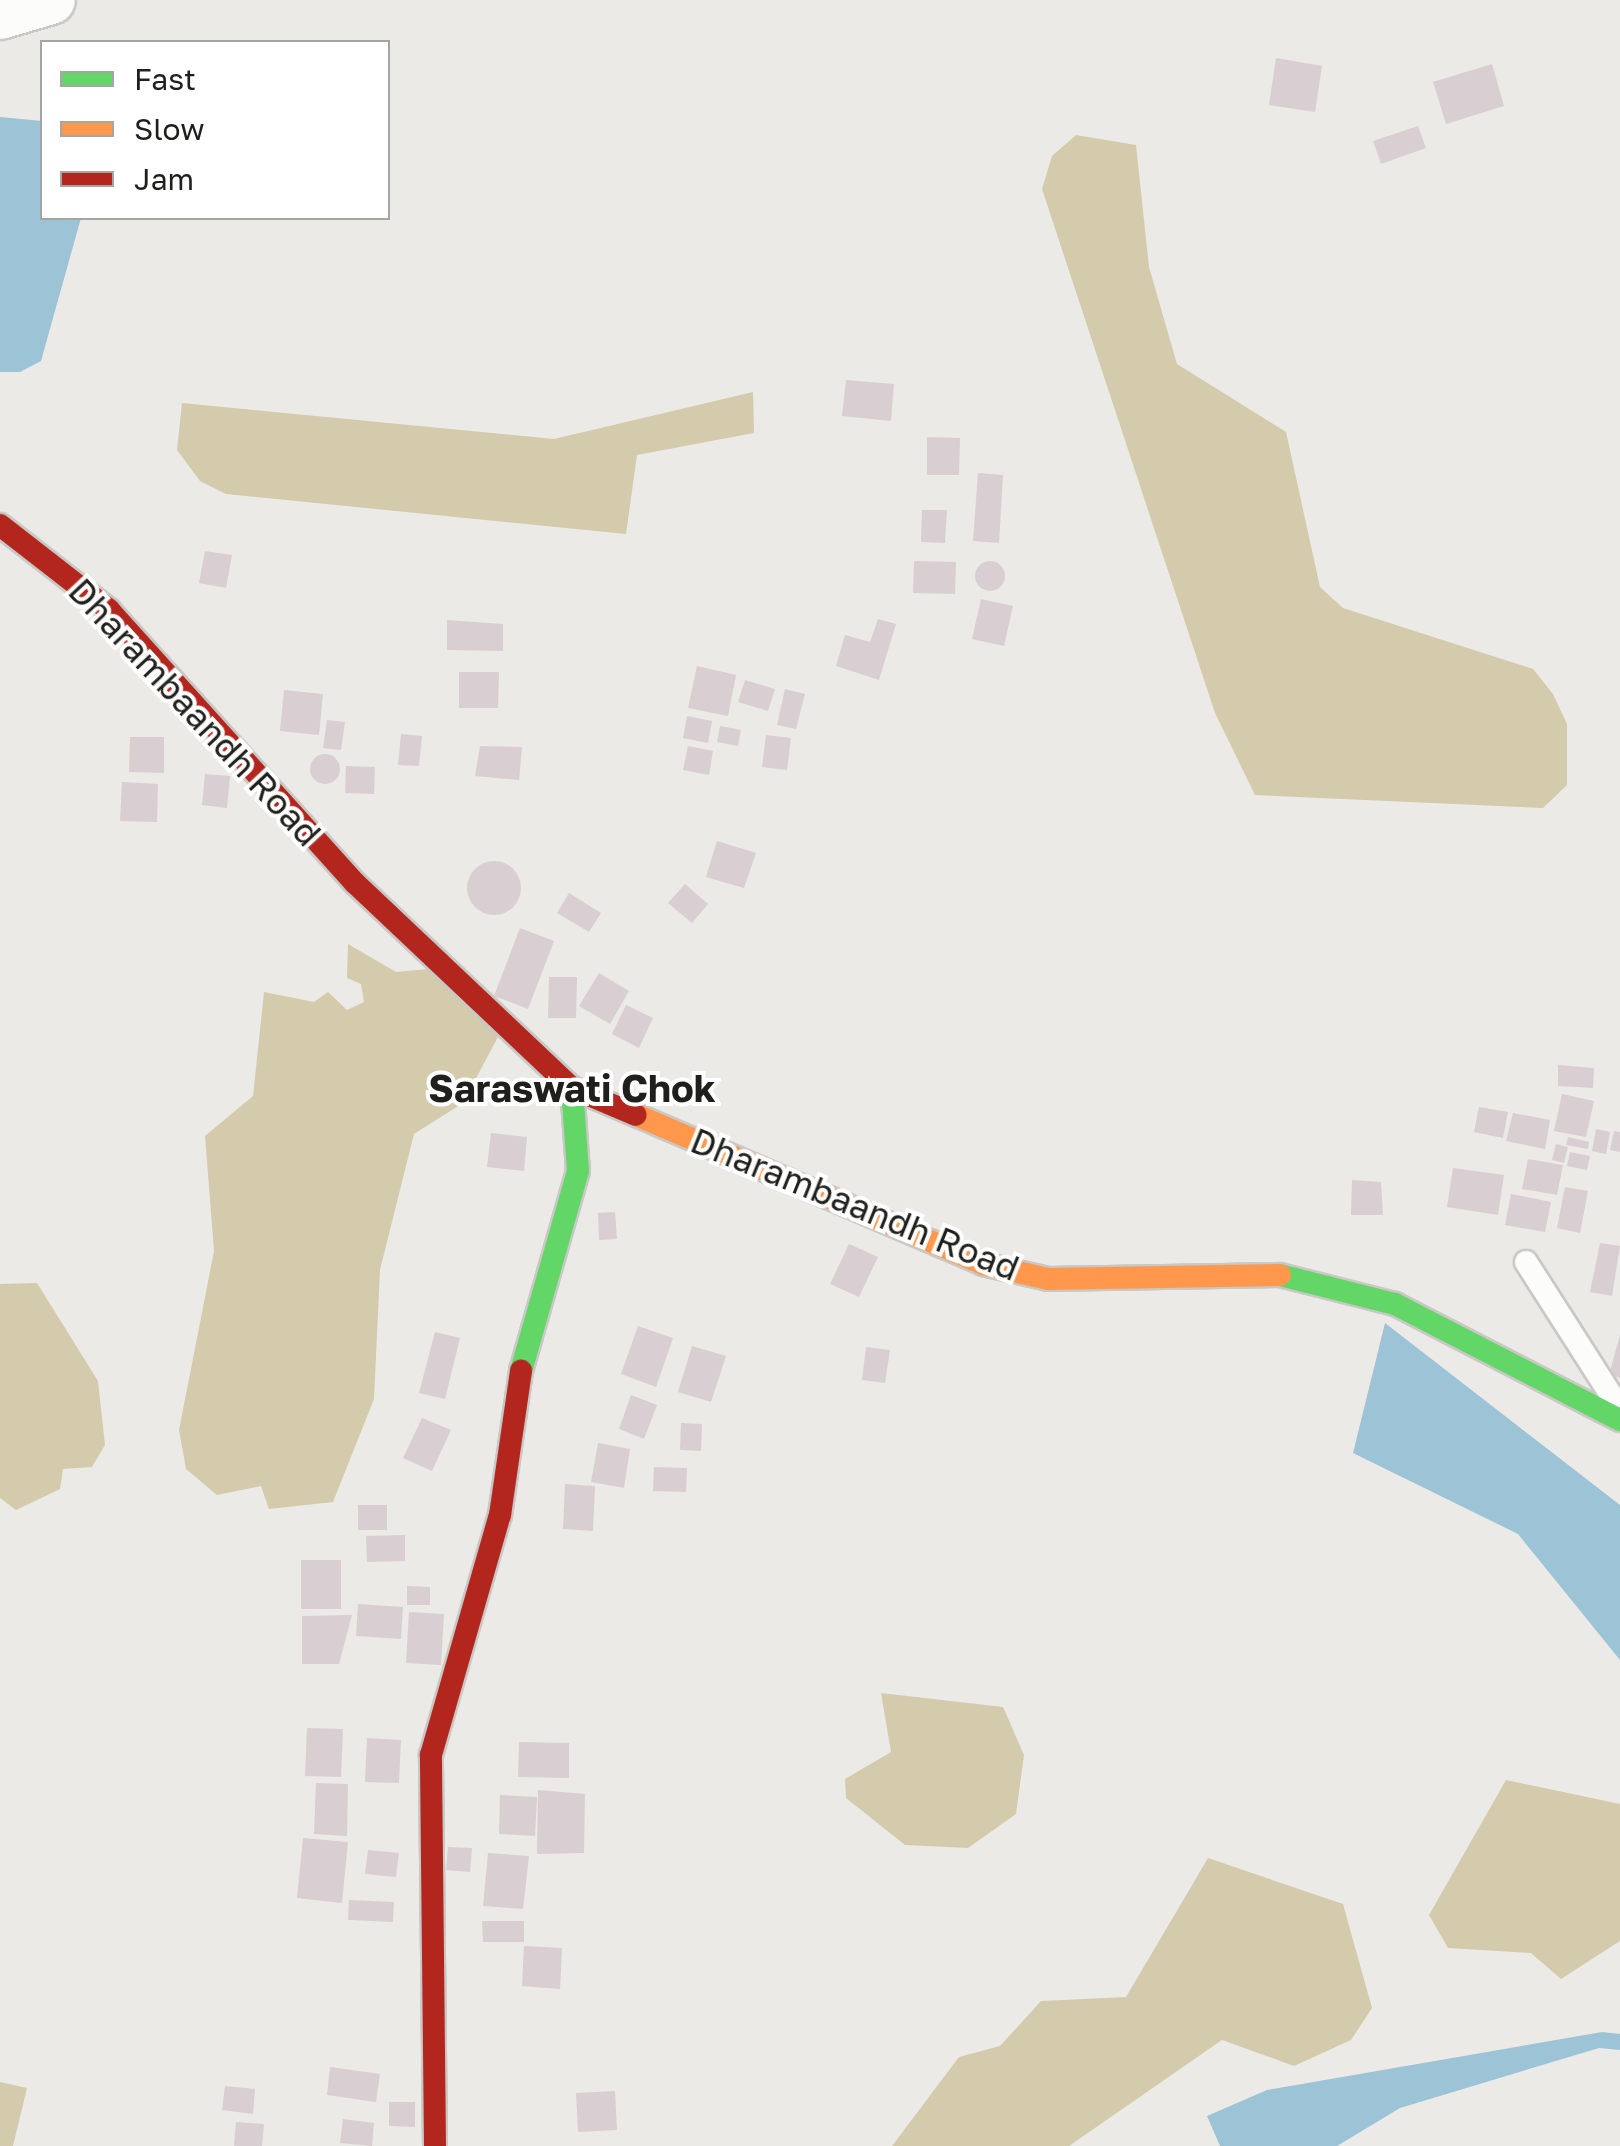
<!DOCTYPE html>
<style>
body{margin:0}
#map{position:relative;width:1620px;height:2146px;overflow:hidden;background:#ebeae6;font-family:"Golos Text",sans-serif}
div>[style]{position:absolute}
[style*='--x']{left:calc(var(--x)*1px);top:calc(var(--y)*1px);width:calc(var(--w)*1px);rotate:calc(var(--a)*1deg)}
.forest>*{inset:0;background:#d4cbac}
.water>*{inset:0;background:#9dc3d7}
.building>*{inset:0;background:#d9ced1}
.round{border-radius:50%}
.roads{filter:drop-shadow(2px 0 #c9c8c5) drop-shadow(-2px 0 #c9c8c5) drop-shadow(0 2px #c9c8c5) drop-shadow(0 -2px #c9c8c5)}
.lane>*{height:22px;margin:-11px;padding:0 11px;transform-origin:11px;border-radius:11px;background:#fcfcfb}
.street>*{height:48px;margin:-24px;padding:0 24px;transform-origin:24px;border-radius:24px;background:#fcfcfb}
.fast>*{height:22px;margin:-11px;padding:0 11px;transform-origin:11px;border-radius:11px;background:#63d668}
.slow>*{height:22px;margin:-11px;padding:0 11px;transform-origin:11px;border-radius:11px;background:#ff974d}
.jam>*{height:22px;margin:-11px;padding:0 11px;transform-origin:11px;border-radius:11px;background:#b3261e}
span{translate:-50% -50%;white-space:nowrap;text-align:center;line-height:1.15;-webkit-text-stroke:8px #fff;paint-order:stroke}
.street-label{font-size:35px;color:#1f1f1c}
.neighbourhood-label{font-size:38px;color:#1f1f1c;font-weight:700}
.legend{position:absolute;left:40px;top:40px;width:350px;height:180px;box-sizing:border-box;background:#fff;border:2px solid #a5a5a4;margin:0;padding:12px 18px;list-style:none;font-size:30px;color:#1f1f1c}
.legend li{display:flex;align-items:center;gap:20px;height:50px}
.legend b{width:50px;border:2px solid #a5a5a4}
</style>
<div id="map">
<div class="forest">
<div style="clip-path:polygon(1076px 135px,1136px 145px,1149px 267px,1177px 364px,1286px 432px,1320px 587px,1343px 608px,1533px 669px,1553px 694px,1567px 724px,1567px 785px,1543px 808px,1255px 795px,1215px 713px,1042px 189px,1052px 156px)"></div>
<div style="clip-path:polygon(753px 392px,754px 433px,637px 455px,626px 534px,226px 494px,200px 481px,177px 450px,182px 403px,554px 439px)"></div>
<div style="clip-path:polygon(348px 944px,396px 972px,429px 969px,500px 1033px,463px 1103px,414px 1134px,380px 1270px,374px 1399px,333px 1502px,269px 1509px,261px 1486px,217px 1495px,186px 1469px,179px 1430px,214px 1251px,205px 1136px,253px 1096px,264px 992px,314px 1002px,328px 992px,347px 1010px,364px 1002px,361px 984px,347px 978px)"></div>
<div style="clip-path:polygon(37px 1283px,98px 1381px,105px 1445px,92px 1467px,63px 1469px,60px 1489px,16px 1510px,0 1498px,0 1284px)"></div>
<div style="clip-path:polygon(881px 1693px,1003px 1707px,1024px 1755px,1016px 1814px,968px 1848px,905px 1845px,846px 1798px,845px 1779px,891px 1752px)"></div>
<div style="clip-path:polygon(1506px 1780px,1620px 1804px,1620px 1941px,1561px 1979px,1531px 1953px,1448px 1948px,1429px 1915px)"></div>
<div style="clip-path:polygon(1208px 1858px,1343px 1904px,1372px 2008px,1351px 2040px,1294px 2066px,1222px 2040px,1069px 2146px,892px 2146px,959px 2057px,1000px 2046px,1041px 2001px,1126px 1997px)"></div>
<div style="clip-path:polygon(0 2082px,27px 2088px,13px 2146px,0 2146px)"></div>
</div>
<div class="water">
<div style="clip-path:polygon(0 117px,42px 121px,42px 218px,81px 218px,41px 361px,20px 372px,0 372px)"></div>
<div style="clip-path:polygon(1385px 1323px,1620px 1505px,1620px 1660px,1518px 1534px,1353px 1453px)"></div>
<div style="clip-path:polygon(1602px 2032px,1620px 2034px,1620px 2050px,1599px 2048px,1400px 2108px,1337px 2146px,1220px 2146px,1207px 2116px,1267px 2090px)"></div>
</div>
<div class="building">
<div style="clip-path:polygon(1276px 58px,1322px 66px,1315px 112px,1269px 105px)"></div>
<div style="clip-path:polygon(1492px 64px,1504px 106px,1446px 124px,1433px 82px)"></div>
<div style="clip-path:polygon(1418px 126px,1426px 148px,1381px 164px,1373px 141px)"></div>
<div style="clip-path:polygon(846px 380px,894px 384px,891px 421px,842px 416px)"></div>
<div style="clip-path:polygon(927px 437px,960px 438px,959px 475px,927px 475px)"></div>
<div style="clip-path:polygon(978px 473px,1003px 475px,999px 543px,973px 541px)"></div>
<div style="clip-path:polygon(922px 510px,947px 510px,945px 543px,921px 542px)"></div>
<div style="clip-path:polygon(205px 551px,232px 555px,226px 588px,199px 583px)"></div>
<div style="clip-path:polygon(914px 561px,956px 562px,955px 594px,913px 593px)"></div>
<div class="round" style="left:975px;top:561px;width:30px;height:30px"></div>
<div style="clip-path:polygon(981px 599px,1013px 606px,1004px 646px,972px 639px)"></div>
<div style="clip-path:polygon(878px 619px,896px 624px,879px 680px,836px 666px,845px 635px,870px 642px)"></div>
<div style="clip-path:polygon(447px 620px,503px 624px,503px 651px,447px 650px)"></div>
<div style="clip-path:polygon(697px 666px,736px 675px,728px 716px,688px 708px)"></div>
<div style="clip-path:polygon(459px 672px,499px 672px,498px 708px,459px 708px)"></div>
<div style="clip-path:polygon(745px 680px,775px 689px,768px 711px,738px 702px)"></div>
<div style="clip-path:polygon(785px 689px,805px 694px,796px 729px,777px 725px)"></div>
<div style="clip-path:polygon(284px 690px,323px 694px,319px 735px,280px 731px)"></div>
<div style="clip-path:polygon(687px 716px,712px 721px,708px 743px,683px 738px)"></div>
<div style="clip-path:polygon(327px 720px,345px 722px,341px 750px,323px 748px)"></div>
<div style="clip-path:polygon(720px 726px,741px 730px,738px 746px,717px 742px)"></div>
<div style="clip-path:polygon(401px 734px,422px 736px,419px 766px,398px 765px)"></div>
<div style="clip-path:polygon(766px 735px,791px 738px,787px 770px,762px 767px)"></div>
<div style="clip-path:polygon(130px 737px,164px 737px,164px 773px,129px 772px)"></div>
<div style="clip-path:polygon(480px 746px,522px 747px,519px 780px,475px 776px)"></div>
<div style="clip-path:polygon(688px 746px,713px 751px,709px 775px,683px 770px)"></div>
<div class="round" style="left:310px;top:754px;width:30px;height:30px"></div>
<div style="clip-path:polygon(346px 766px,375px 767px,374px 794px,345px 793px)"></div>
<div style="clip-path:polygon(205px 774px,230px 776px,227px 808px,202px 805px)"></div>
<div style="clip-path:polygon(122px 782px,158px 784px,157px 822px,120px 821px)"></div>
<div style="clip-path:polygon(717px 841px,756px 853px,744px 888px,706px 877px)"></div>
<div class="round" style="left:467px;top:861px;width:54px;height:54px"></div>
<div style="clip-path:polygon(685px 884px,708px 904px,692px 923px,668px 903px)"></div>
<div style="clip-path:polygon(569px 893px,601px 913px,589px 932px,557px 913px)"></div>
<div style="clip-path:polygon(520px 928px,554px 941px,528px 1009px,494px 996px)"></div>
<div style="clip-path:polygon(599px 973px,629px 991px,610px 1024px,579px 1006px)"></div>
<div style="clip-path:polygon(549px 977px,577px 977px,576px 1018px,548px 1018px)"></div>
<div style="clip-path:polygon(626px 1005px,653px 1018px,639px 1048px,612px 1034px)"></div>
<div style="clip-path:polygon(1558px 1065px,1594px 1068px,1593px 1088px,1558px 1086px)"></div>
<div style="clip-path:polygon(1562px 1094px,1594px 1101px,1586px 1137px,1554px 1131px)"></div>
<div style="clip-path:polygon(1479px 1107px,1508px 1112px,1503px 1138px,1474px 1132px)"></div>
<div style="clip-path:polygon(1513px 1113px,1550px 1120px,1545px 1149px,1506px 1141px)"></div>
<div style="clip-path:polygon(1596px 1129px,1610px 1132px,1606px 1154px,1592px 1151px)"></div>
<div style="clip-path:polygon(1614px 1131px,1620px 1132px,1620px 1152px,1610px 1150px)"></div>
<div style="clip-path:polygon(491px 1133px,527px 1137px,524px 1171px,487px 1167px)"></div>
<div style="clip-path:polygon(1568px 1137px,1589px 1142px,1588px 1149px,1566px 1145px)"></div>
<div style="clip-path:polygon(1556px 1144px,1568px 1147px,1564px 1163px,1552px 1160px)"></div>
<div style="clip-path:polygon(1570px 1152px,1590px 1156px,1587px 1170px,1567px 1166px)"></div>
<div style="clip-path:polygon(1528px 1159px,1563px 1165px,1557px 1195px,1522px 1189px)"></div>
<div style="clip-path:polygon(1453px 1168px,1504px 1175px,1498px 1215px,1447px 1207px)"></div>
<div style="clip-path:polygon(1352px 1180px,1381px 1182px,1383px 1215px,1351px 1215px)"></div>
<div style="clip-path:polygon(1565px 1187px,1588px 1191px,1580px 1233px,1557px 1228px)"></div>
<div style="clip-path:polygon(1511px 1194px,1551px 1202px,1545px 1232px,1505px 1225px)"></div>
<div style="clip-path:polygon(615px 1212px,617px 1239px,599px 1240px,598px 1213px)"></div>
<div style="clip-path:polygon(1600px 1243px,1620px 1246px,1612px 1296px,1590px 1292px)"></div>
<div style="clip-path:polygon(849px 1244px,878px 1257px,859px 1297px,830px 1284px)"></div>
<div style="clip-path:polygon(638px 1326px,673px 1338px,656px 1387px,621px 1374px)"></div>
<div style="clip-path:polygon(435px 1332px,460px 1338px,445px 1399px,419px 1393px)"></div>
<div style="clip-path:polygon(1620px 1335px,1620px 1378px,1609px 1375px)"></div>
<div style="clip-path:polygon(692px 1346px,726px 1356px,711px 1402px,678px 1392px)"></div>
<div style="clip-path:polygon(866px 1347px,890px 1350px,885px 1383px,862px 1380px)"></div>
<div style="clip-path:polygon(631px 1395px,657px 1405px,644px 1439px,619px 1429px)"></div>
<div style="clip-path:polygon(422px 1418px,451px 1430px,432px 1471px,403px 1458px)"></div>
<div style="clip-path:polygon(681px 1423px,702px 1424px,701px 1451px,680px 1450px)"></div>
<div style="clip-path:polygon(598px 1443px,630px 1449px,624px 1488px,591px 1482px)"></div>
<div style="clip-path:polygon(654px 1467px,687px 1468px,686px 1492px,653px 1491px)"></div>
<div style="clip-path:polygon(565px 1484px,595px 1486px,593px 1531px,563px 1529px)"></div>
<div style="clip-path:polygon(358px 1505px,387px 1505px,387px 1530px,358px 1530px)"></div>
<div style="clip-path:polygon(405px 1535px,405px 1561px,367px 1562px,366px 1536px)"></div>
<div style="clip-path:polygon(301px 1560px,341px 1560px,341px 1609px,301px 1609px)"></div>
<div style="clip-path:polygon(407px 1586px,430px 1587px,430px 1605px,407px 1605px)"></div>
<div style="clip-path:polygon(358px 1604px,403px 1607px,401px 1639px,356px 1636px)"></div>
<div style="clip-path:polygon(409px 1612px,444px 1614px,441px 1665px,406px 1663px)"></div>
<div style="clip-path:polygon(352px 1615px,339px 1664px,302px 1664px,302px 1616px)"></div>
<div style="clip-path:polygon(307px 1728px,343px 1729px,341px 1777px,305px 1776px)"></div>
<div style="clip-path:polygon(367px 1738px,401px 1740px,399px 1783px,365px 1782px)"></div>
<div style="clip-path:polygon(519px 1742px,569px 1743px,569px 1778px,518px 1777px)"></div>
<div style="clip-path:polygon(316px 1783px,348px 1784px,347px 1836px,314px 1834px)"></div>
<div style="clip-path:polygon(538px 1790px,585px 1794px,584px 1853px,537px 1854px)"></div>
<div style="clip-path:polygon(500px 1795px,537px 1797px,535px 1836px,499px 1834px)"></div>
<div style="clip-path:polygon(303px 1838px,348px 1842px,342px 1903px,297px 1898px)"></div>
<div style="clip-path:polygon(448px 1847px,472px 1848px,470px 1872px,446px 1870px)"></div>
<div style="clip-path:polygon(368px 1850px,399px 1853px,396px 1877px,365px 1874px)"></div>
<div style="clip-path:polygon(488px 1853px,529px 1856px,523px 1909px,483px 1906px)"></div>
<div style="clip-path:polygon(349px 1900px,394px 1902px,393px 1922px,348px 1920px)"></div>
<div style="clip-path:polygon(482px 1921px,524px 1921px,524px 1942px,483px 1942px)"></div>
<div style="clip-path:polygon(524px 1946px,562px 1948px,560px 1989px,522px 1986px)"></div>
<div style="clip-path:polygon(330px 2067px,380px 2074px,376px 2102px,327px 2095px)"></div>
<div style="clip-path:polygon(225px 2086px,255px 2089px,253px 2114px,222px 2110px)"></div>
<div style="clip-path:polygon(615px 2091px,617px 2130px,578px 2132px,576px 2093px)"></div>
<div style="clip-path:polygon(389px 2102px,415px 2102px,415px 2127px,389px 2126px)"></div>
<div style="clip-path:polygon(343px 2119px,374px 2123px,372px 2146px,340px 2143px)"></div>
<div style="clip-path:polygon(236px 2122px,264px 2124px,262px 2146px,234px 2146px)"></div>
</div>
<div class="roads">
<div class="lane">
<div style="--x:1526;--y:1262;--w:167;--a:57.4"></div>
</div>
<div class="street">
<div style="--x:0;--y:15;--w:53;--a:-16.4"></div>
</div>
<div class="fast">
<div style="--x:1280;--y:1275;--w:119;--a:14.2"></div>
<div style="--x:1395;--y:1304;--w:253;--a:27.3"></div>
<div style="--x:521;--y:1371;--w:208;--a:-74.1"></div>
<div style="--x:578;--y:1171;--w:83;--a:-94.1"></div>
</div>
<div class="slow">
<div style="--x:636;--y:1115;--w:378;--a:23.2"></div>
<div style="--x:983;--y:1264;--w:67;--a:13"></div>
<div style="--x:1048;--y:1279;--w:232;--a:-1"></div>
</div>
<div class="jam">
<div style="--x:0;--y:525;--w:138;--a:37.9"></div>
<div style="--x:109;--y:610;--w:367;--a:48"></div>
<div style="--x:355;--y:883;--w:299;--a:43.4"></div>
<div style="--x:572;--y:1088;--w:69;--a:22.9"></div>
<div style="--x:435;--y:2146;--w:391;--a:-90.6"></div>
<div style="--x:431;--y:1755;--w:250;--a:-74"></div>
<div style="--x:500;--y:1515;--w:146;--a:-81.7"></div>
</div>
</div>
<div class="street-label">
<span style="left:195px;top:712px;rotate:47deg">Dharambaandh Road</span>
<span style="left:855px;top:1204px;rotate:22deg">Dharambaandh Road</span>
</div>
<div class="neighbourhood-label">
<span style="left:572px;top:1088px">Saraswati Chok</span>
</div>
<ul class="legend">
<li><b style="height:12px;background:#63d668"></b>Fast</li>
<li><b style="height:12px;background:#ff974d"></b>Slow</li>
<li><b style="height:12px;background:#b3261e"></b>Jam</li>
</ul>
</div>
